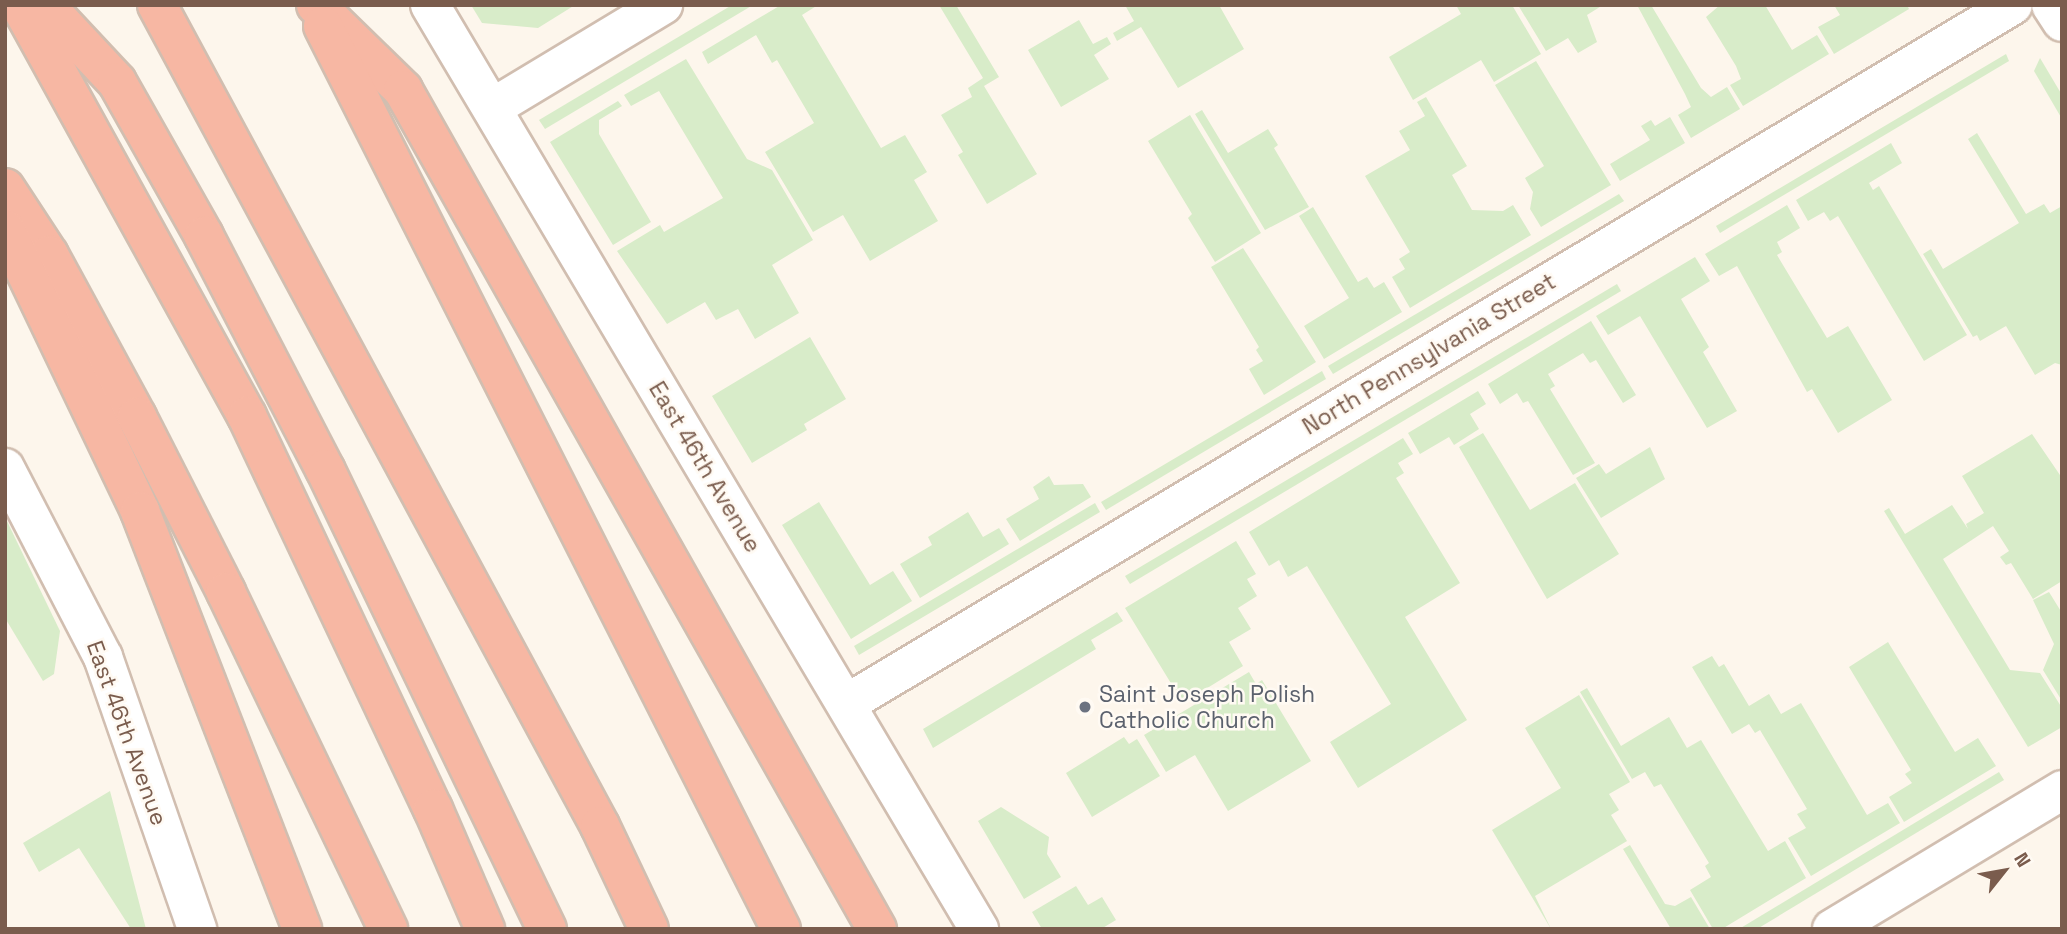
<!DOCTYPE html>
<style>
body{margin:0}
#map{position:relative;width:2067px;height:934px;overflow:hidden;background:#fdf6ec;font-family:"Space Grotesk",sans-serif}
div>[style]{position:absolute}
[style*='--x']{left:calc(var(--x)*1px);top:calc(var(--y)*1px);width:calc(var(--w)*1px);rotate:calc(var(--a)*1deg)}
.green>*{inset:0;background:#d8ecc9}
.roads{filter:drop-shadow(2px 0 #d1beb0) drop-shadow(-2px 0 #d1beb0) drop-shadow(0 2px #d1beb0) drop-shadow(0 -2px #d1beb0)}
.minor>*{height:38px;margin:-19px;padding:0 19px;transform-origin:19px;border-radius:19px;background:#fff}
.tertiary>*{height:38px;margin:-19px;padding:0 19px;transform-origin:19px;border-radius:19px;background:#fff}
.motorway>*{height:38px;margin:-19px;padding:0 19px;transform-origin:19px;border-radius:19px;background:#f7b7a3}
.dots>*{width:19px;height:19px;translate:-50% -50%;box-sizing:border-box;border:4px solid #fffaf3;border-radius:50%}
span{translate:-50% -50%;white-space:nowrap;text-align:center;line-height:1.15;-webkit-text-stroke:5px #fffaf3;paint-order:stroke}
.street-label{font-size:23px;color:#7a5c4d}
.worship-label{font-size:23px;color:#5b616d}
.left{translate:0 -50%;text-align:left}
.frame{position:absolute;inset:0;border:7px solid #7a5c4d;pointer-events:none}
.north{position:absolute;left:1969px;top:836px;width:70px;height:70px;-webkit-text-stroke:5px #fffaf3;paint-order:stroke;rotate:59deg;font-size:19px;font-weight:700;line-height:28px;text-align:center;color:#7a5c4d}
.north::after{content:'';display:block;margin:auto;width:24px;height:32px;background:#7a5c4d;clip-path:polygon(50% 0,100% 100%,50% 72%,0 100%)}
</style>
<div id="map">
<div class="green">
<div style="clip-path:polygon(471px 5px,575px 5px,538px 28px,482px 23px)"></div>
<div style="clip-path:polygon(732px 5px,753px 5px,545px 129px,539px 120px)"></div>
<div style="clip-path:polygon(781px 5px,818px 5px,802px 15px,881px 148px,905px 135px,927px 172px,914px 180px,938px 221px,870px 261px,843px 215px,813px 232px,765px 152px,814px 123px,777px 60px,772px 63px,756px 35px,708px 64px,702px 52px)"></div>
<div style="clip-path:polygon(939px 5px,956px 5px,999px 77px,984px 86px,1037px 174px,987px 204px,958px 155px,963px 152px,941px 115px,972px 97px,968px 88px,983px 78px)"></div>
<div style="clip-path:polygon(1125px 5px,1219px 5px,1244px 49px,1178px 88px,1141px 27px,1117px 41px,1113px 33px,1134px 21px)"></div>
<div style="clip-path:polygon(1456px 5px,1512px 5px,1541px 54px,1494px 82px,1481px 60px,1413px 100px,1389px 57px,1461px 14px)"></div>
<div style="clip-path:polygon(1518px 5px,1603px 5px,1587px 15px,1597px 42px,1578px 53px,1568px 38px,1546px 51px)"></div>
<div style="clip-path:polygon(1637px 5px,1651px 5px,1701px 88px,1711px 97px,1727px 87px,1740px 109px,1691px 138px,1678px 115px,1691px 107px,1685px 94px)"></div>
<div style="clip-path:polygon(1720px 5px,1765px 5px,1792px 50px,1817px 35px,1829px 54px,1743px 106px,1730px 85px,1741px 79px,1736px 66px,1706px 17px)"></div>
<div style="clip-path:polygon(1834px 5px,1907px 5px,1909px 9px,1834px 54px,1818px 27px,1840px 15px)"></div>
<div style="clip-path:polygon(1079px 20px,1093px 44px,1107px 37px,1111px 44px,1094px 55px,1109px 79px,1061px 107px,1028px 50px)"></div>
<div style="clip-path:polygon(2006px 54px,2009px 61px,1720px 233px,1716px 226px)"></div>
<div style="clip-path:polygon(2040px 58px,2062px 95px,2062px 119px,2034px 71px)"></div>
<div style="clip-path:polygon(686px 59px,747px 159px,772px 170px,813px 240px,772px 265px,799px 313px,755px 339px,738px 309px,716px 320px,705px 302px,667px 324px,617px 251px,660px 225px,664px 232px,723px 198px,659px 91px,631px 106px,624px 95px)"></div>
<div style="clip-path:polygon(1536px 61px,1611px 185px,1541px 227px,1530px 209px,1533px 192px,1525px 178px,1544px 166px,1495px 85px)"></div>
<div style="clip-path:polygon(1426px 97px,1467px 166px,1452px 175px,1472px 210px,1503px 211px,1513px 205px,1531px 235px,1410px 308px,1392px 277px,1405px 269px,1399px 259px,1410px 252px,1365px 176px,1410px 150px,1399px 131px,1425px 116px,1417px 102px)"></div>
<div style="clip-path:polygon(618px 101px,622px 106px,599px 120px,599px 134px,651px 222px,613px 245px,550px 142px)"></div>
<div style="clip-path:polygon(1202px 110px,1228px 153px,1268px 129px,1278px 145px,1274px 148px,1309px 207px,1265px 230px,1195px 114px)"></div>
<div style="clip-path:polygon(1190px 115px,1261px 233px,1215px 262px,1188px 218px,1192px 214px,1148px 141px)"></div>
<div style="clip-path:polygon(1670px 117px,1685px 143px,1620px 181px,1610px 164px,1650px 140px,1641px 126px,1651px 120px,1655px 126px)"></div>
<div style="clip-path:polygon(1977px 133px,2026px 214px,2044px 204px,2050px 213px,2062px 206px,2062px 365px,2055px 363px,2035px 375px,2006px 326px,1980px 341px,1977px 335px,1973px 337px,1923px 254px,1931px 249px,1943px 269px,2019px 223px,1968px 139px)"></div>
<div style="clip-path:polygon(1891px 143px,1902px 163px,1869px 183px,1873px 190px,1879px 186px,1967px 335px,1924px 361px,1838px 216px,1830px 221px,1824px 212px,1808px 221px,1796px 200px)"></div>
<div style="clip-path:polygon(1619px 194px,1624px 201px,1333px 374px,1328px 366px)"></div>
<div style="clip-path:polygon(1787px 205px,1800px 228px,1777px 242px,1782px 252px,1777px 255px,1827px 338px,1848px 326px,1892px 400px,1838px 433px,1812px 389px,1807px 392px,1737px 266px,1719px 276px,1705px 254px)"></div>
<div style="clip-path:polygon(1313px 207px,1358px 282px,1367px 277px,1374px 288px,1384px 282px,1402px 312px,1324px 359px,1304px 326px,1349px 298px,1299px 216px)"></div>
<div style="clip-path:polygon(1243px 248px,1316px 362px,1264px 395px,1249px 369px,1263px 361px,1256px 350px,1259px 347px,1211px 267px)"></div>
<div style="clip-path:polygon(1695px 257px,1710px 281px,1681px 299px,1709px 347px,1703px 352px,1737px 411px,1707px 428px,1640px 316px,1608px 335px,1596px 316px)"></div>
<div style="clip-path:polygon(1617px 284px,1621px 291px,1130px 584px,1125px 576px)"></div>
<div style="clip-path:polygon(1591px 321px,1636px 395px,1623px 403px,1596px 360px,1590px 363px,1583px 353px,1548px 374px,1555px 386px,1550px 389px,1595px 463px,1573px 475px,1528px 401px,1523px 403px,1517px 393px,1500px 404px,1488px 384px)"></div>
<div style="clip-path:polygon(810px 337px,846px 399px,804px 424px,807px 430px,752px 463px,712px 396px)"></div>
<div style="clip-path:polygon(1322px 371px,1326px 379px,1106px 510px,1101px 502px)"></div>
<div style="clip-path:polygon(1478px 391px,1486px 404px,1470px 414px,1479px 429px,1454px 445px,1449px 437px,1420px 454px,1408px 433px)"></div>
<div style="clip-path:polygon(1483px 433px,1530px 510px,1575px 483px,1619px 554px,1547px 599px,1459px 447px)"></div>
<div style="clip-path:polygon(2032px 434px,2062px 478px,2062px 581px,2033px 599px,2011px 563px,2006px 565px,2000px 557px,2009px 551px,1993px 526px,1943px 559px,2010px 670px,2040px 673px,2062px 708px,2062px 727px,2028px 747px,1884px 511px,1889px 508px,1905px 534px,1952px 505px,1968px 529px,1966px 524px,1984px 513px,1962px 476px)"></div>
<div style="clip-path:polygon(1403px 438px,1413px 454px,1398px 463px,1404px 473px,1396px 478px,1460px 583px,1405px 617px,1467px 720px,1358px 788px,1330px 742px,1391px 704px,1307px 566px,1288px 577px,1279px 560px,1269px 566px,1249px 532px)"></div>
<div style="clip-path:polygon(1650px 447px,1665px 479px,1601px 518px,1576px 478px,1599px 464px,1606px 474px)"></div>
<div style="clip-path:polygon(1049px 476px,1054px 485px,1083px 484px,1091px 497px,1020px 541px,1006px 519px,1039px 499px,1033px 487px)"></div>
<div style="clip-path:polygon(819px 502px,870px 585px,893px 571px,912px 601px,851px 639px,782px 525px)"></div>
<div style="clip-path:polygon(1095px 503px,1100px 512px,859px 655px,854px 646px)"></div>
<div style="clip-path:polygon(968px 512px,983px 537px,999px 528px,1009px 544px,920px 598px,900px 564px,932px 545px,928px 537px)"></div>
<div style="clip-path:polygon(5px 517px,60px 631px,54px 674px,43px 681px,5px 618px)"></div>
<div style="clip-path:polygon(1236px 541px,1256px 574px,1247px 579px,1257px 596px,1238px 608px,1251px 629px,1229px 642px,1243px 666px,1183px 703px,1125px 608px)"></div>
<div style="clip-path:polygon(2049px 592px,2062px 613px,2062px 701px,2043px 670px,2054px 644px,2033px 600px)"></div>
<div style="clip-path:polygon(1117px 612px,1123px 621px,1091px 640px,1096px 649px,933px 748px,923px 729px)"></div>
<div style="clip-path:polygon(1888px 642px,1955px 752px,1978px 738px,1996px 766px,1904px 822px,1889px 797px,1912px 783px,1905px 774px,1911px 770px,1849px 667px)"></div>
<div style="clip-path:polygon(1712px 656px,1719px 667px,1724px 664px,1749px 706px,1769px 694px,1781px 714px,1801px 703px,1867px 815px,1888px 803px,1900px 823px,1811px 876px,1788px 838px,1806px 828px,1797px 814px,1807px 809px,1760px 730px,1755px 733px,1749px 724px,1732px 734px,1692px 667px)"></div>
<div style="clip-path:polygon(1249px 672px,1256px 684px,1262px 680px,1311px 761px,1228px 811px,1195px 755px,1166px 772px,1144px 735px)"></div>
<div style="clip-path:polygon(1587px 688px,1621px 746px,1669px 717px,1687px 748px,1701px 740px,1768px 851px,1785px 841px,1806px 878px,1722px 929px,1713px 929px,1690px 890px,1711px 877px,1705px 866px,1709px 863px,1661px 784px,1654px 787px,1645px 772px,1632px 779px,1580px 692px)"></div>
<div style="clip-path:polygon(1579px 695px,1630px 782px,1609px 794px,1619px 810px,1611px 815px,1627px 841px,1535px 896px,1551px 929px,1492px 830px,1561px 788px,1525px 728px)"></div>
<div style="clip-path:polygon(1124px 737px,1129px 744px,1137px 739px,1160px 776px,1092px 817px,1066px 773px)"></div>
<div style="clip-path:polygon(1999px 772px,2004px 780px,1757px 929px,1739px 929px)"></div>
<div style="clip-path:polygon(110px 791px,146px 929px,131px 929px,79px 848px,39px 872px,23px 843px)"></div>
<div style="clip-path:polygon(1001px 807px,1049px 837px,1047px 854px,1061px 877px,1024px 899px,978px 821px)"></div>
<div style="clip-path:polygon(1630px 845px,1665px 904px,1675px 906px,1691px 897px,1710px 929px,1671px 929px,1623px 849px)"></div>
<div style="clip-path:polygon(1076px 886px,1088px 905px,1102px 897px,1116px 920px,1101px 929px,1042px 929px,1032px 912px)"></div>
</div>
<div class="roads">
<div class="minor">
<div style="--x:430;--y:5;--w:1075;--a:59.28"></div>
<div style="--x:492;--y:108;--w:200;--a:-31.1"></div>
<div style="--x:5;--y:468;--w:213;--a:62.6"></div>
<div style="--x:103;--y:657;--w:288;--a:70.9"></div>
<div style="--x:846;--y:704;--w:1360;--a:-30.92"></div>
<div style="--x:1832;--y:929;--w:269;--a:-31.1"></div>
</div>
<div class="tertiary">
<div style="--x:2051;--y:5;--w:20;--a:57"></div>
</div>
<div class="motorway">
<div style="--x:20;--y:5;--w:470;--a:61.1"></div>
<div style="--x:247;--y:416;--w:435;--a:64.7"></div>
<div style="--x:433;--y:809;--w:131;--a:66.6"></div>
<div style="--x:45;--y:5;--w:105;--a:46.9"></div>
<div style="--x:117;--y:82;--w:177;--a:60.5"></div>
<div style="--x:204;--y:236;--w:263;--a:62.6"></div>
<div style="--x:325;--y:469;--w:511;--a:64.24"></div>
<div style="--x:157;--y:5;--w:933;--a:61.65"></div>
<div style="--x:600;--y:826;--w:114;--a:64.6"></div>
<div style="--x:316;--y:5;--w:122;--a:44.3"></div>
<div style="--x:403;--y:90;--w:964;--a:60.54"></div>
<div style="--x:323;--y:26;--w:1013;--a:63.11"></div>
<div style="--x:5;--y:188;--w:80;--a:56.7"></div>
<div style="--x:49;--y:255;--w:184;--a:61.5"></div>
<div style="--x:137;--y:417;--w:196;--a:63"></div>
<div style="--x:226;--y:592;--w:374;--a:64.3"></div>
<div style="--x:5;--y:229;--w:313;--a:64.4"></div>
<div style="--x:140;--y:511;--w:448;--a:68.8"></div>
</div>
</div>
<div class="dots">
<div style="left:1085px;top:707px;background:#6b7280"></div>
</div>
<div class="street-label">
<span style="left:1429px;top:354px;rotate:-31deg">North Pennsylvania Street</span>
<span style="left:705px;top:467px;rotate:59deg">East 46th Avenue</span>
<span style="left:127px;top:733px;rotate:70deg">East 46th Avenue</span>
</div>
<div class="worship-label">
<span class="left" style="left:1099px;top:707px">Saint Joseph Polish<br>Catholic Church</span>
</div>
<div class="frame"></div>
<div class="north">N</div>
</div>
